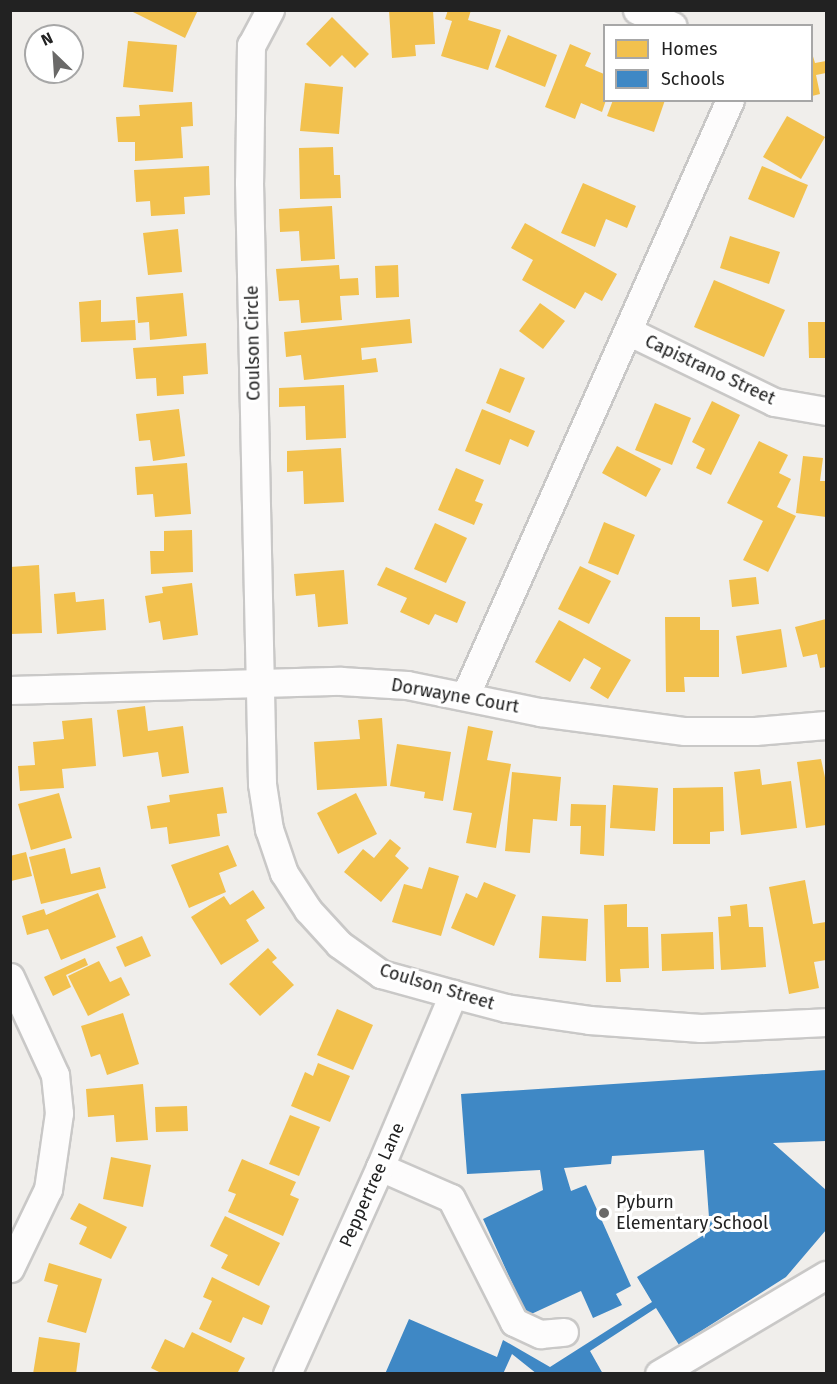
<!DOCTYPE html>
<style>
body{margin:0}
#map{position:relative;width:837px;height:1384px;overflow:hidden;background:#f0eeeb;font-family:"Fira Sans",sans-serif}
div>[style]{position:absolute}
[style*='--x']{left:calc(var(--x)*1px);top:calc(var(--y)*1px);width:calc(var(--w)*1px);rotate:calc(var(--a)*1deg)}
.homes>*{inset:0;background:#f2c14e}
.schools>*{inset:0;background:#3f88c5}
.roads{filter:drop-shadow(2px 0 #c9c8c7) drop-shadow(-2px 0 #c9c8c7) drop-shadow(0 2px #c9c8c7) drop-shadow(0 -2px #c9c8c7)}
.minor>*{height:27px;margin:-13.5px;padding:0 13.5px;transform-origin:13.5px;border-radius:13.5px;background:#fdfcfc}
.dots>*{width:16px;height:16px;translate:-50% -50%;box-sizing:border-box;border:3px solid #fff;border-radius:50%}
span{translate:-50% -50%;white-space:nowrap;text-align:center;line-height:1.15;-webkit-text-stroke:6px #fff;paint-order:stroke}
.street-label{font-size:18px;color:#222}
.poi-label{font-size:18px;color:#222}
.left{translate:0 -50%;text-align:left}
.frame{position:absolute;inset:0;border:12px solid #222;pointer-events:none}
.legend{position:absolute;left:603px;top:24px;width:210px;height:78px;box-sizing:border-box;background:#fff;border:2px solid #a7a7a7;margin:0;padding:8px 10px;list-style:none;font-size:18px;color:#222}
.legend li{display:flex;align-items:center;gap:12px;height:30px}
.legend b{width:30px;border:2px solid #a7a7a7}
.north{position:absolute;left:24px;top:24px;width:60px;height:60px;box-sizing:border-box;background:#fff;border:2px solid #a7a7a7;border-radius:50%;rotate:335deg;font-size:16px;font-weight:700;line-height:24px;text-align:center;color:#222}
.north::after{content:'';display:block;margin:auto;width:21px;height:27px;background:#6a6968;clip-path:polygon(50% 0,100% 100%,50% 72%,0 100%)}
</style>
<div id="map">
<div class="homes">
<div style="clip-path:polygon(129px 10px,198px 10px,185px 38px)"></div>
<div style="clip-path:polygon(389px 10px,433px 10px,435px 44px,415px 45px,416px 56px,392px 58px)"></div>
<div style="clip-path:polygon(448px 10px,471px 10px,468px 20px,501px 30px,488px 70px,441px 56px,452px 21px,445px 19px)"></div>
<div style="clip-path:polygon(332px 17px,369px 54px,355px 68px,342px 55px,330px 67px,306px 44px)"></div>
<div style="clip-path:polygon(508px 35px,557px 55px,545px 87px,495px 67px)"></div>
<div style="clip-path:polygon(128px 41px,177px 45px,173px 92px,123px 87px)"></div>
<div style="clip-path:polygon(570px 44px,591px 53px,585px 66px,604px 74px,606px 100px,602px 112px,581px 103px,575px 119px,545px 107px)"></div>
<div style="clip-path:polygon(812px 53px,815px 63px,826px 61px,826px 73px,816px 75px,820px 94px,812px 96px)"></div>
<div style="clip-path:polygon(305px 83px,343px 87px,339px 134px,300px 131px)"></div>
<div style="clip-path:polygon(613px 100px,665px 100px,654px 132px,607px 116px)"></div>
<div style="clip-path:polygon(192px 102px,193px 126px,181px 127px,183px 158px,135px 161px,135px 142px,118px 142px,116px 117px,140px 116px,139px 105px)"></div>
<div style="clip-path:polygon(787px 116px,825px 137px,801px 179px,763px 157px)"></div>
<div style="clip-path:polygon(333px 147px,334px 175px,340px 175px,341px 198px,300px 199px,299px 148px)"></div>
<div style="clip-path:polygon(209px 166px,210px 195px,184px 197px,185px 214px,151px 216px,150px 201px,136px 202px,134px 170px)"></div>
<div style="clip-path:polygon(762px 166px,808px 185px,794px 218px,748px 199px)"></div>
<div style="clip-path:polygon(583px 183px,636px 206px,627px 228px,606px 219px,595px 247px,561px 233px)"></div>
<div style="clip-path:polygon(332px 206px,335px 259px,301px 261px,299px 231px,280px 232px,279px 209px)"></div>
<div style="clip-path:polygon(525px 223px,617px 274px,602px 301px,585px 292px,575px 309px,522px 280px,533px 260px,511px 248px)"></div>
<div style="clip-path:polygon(178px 229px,182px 272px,148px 275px,143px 233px)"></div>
<div style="clip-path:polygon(730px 236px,780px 252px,769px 284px,720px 268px)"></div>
<div style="clip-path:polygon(339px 265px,340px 279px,358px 278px,359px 295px,340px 296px,342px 320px,301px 323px,299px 300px,279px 301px,276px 269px)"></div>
<div style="clip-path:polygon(398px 265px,399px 297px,376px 298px,375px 266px)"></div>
<div style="clip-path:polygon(714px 280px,785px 310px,764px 357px,694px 327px)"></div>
<div style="clip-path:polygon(183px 293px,187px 336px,150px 340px,149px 322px,138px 323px,136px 297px)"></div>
<div style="clip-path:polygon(101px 300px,101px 322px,135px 320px,136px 340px,81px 342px,79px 302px)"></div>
<div style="clip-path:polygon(540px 303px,565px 321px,543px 349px,519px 331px)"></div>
<div style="clip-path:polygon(410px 319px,412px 343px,361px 348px,362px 360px,376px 358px,378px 372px,304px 380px,301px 355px,286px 357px,284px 332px)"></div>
<div style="clip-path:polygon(808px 322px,826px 322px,826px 358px,809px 358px)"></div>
<div style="clip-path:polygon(206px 343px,208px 374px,183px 376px,184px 394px,157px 396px,156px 378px,136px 379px,133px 348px)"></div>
<div style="clip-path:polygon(500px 368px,525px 378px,510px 413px,486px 403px)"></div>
<div style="clip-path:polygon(344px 385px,346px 438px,306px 440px,305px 406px,279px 407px,279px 388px)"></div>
<div style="clip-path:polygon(712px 401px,740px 415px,711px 475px,696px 468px,705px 449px,692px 442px)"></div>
<div style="clip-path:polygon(655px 403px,691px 418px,672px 465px,635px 450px)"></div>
<div style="clip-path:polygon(179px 409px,185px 456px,153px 461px,150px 440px,139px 441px,136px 414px)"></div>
<div style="clip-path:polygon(482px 409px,535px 431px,528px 447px,510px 439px,500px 465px,465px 451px)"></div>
<div style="clip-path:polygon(759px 441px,788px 455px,779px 473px,791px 479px,777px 507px,796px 516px,768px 572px,743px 560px,763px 521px,727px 503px)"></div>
<div style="clip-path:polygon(617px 446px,661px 469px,646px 497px,602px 473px)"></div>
<div style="clip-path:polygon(341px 448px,344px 502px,304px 504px,303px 471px,287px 472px,287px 451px)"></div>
<div style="clip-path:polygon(803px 456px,823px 458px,820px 481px,826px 481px,826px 517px,796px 513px)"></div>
<div style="clip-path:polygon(187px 463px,191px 514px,155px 517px,153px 494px,137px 495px,135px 467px)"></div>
<div style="clip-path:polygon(456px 468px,484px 480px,475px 501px,483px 504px,474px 525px,438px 510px)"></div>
<div style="clip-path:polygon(604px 522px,635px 535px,618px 575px,588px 563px)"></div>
<div style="clip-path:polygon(435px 523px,467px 538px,446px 583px,414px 569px)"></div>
<div style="clip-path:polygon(192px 530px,193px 572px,151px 574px,150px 551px,164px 551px,164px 531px)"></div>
<div style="clip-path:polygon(39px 565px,42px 633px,10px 634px,10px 567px)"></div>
<div style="clip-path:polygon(580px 566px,611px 581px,589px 624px,558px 609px)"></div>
<div style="clip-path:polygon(386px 567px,466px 602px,457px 623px,435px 614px,429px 625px,400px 612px,407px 598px,377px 585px)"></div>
<div style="clip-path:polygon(344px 570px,348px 624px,318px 627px,315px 594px,296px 596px,294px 574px)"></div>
<div style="clip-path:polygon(756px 577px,759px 604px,732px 607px,729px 580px)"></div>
<div style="clip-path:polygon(192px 583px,198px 635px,163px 640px,160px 621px,149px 623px,145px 596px,163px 593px,162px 587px)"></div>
<div style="clip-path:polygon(75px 592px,76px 602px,104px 599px,106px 630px,57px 634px,54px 594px)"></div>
<div style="clip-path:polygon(665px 617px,700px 617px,700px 630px,719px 630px,719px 677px,684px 677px,685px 692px,666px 692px)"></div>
<div style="clip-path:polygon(826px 619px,826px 667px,820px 668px,817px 654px,803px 657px,795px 627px)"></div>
<div style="clip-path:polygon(559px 620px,631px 660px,608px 699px,590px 688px,601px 668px,584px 658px,570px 682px,535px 662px)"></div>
<div style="clip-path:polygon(781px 629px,787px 667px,742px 674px,736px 636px)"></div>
<div style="clip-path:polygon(145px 706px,148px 731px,183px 726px,189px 773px,162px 777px,158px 752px,123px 757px,117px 710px)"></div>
<div style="clip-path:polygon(92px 718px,96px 766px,62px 769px,64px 788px,20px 791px,18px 766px,35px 765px,33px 742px,64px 739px,62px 721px)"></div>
<div style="clip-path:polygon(382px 718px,387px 786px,317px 790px,314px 742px,360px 739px,358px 720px)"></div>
<div style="clip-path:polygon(468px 726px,493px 731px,487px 760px,511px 764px,496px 848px,466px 843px,472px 813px,453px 810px)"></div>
<div style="clip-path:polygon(397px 744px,451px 752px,443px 801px,424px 798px,425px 792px,390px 786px)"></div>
<div style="clip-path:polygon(821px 759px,826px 782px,826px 825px,806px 828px,797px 762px)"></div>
<div style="clip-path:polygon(760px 769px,762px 785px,791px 781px,797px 828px,741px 835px,734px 772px)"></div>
<div style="clip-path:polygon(512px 772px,561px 777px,557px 821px,533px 819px,530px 853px,505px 851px)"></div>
<div style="clip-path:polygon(613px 785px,658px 788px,655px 831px,610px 828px)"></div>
<div style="clip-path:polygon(223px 787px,227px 813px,217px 814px,220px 836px,169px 844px,167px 827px,151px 829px,147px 806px,170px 802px,169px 795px)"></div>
<div style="clip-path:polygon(723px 787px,724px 831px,710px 832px,710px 844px,673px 844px,673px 788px)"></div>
<div style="clip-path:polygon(59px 793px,72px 838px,31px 850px,18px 804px)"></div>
<div style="clip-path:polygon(356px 793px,377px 834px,338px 854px,317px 813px)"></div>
<div style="clip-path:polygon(571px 804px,606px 805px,604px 856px,580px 854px,581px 826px,570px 826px)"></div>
<div style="clip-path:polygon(390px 839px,401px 848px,395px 856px,409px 868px,381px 902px,344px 872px,363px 849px,374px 858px)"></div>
<div style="clip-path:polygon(228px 845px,237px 866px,219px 873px,226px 892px,189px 908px,171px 865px)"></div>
<div style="clip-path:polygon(65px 848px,71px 874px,100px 867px,106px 888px,41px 904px,29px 857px)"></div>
<div style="clip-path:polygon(26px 852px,32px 876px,11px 881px,10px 856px)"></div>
<div style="clip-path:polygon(429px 867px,459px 876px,441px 936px,392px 922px,404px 884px,422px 889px)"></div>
<div style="clip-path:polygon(805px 880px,813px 924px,826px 922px,826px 960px,814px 962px,819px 988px,789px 994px,769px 887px)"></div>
<div style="clip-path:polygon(484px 882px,516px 895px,494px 946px,451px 928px,466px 893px,477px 898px)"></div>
<div style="clip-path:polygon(253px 890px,265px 908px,246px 920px,259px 941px,221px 965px,191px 917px,224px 896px,230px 905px)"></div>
<div style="clip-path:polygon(98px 893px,116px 937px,61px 960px,48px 929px,27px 935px,22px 916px,44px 909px,46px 915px)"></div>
<div style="clip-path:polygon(627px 904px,627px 927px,648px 927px,649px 968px,620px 969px,621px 982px,606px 982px,604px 905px)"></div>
<div style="clip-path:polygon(747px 904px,749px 927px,763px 927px,766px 967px,721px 970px,718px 917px,731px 916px,730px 906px)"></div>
<div style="clip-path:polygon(542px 916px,588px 919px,586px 961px,539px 958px)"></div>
<div style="clip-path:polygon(713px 932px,714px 969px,662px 971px,661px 934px)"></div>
<div style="clip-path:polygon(142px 936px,151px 956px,125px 967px,116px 947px)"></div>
<div style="clip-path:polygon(268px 948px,277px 958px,272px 962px,294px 985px,260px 1016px,229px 984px)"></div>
<div style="clip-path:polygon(85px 958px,88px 965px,66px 975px,71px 987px,53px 996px,44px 977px)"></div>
<div style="clip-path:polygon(99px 961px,110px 982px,121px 977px,130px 995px,88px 1016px,68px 976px)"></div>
<div style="clip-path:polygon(337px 1009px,373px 1025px,353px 1070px,317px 1055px)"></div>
<div style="clip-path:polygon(123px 1013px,139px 1064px,107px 1075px,100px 1054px,91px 1057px,81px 1026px)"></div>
<div style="clip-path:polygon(318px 1063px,350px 1076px,330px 1122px,291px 1106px,305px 1072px,313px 1076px)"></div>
<div style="clip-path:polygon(143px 1084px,148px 1140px,116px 1142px,114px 1115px,88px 1117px,86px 1089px)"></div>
<div style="clip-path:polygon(187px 1106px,188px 1131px,156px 1132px,155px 1107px)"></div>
<div style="clip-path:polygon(290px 1115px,320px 1127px,299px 1176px,269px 1164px)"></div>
<div style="clip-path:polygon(111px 1157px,151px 1165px,143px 1207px,103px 1199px)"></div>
<div style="clip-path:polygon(242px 1159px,296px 1182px,290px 1195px,299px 1199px,283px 1236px,228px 1212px,236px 1194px,228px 1191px)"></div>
<div style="clip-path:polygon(79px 1203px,127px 1227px,111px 1259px,79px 1244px,87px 1227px,70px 1219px)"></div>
<div style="clip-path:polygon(225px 1216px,280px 1243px,259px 1286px,221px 1268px,228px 1255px,210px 1246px)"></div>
<div style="clip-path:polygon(49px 1263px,102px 1279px,86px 1333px,47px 1322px,58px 1285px,44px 1281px)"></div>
<div style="clip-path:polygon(212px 1277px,270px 1306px,262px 1325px,243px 1317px,231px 1343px,199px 1329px,212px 1301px,203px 1297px)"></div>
<div style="clip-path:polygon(192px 1332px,245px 1358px,237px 1374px,163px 1374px,151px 1368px,165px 1339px,184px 1348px)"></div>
<div style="clip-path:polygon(39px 1337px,80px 1343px,76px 1374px,33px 1374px)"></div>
</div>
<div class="schools">
<div style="clip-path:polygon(826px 1070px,826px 1141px,773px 1143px,826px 1190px,826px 1230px,786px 1277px,679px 1345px,656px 1308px,590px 1351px,603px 1374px,537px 1374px,512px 1354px,503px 1374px,385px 1374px,409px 1319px,497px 1357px,503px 1340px,550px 1367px,652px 1302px,637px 1277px,710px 1231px,704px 1150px,612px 1156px,611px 1164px,564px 1168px,571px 1191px,586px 1185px,631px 1286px,616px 1294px,622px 1305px,593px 1318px,581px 1291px,527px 1316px,483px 1219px,543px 1190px,540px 1170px,467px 1174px,461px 1094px)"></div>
</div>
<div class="roads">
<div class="minor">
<div style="--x:270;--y:10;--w:40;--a:118"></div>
<div style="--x:251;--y:45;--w:137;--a:90.8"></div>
<div style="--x:249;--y:182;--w:602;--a:88.76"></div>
<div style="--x:262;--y:784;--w:46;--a:81.2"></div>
<div style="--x:269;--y:829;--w:46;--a:71.2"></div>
<div style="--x:284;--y:873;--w:44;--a:57"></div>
<div style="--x:308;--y:910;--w:46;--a:47.6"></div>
<div style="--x:339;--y:944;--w:52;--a:35.5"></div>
<div style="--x:381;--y:974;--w:75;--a:15.5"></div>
<div style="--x:453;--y:994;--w:55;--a:14.8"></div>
<div style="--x:506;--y:1008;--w:84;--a:8.2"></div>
<div style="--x:589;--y:1020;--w:112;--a:4.1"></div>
<div style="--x:701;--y:1028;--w:125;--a:-2.7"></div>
<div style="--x:637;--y:10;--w:39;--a:24"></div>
<div style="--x:630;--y:332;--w:160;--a:25.9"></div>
<div style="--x:774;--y:402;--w:53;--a:9.8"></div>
<div style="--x:10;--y:690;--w:331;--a:-1.6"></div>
<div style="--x:341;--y:681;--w:66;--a:3.5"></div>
<div style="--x:407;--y:685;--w:136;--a:11.5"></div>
<div style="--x:540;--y:712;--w:146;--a:7.5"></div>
<div style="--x:685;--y:731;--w:70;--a:0"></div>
<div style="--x:755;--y:731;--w:71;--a:-4.8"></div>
<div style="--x:466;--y:694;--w:650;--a:-66.04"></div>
<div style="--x:10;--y:977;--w:108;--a:65.3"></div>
<div style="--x:55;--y:1075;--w:38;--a:84"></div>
<div style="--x:59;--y:1113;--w:77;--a:98.2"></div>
<div style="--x:48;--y:1189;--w:88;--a:115.7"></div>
<div style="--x:380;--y:1167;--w:77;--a:23.6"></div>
<div style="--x:451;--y:1198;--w:139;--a:63.1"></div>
<div style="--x:514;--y:1322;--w:29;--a:25"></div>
<div style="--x:540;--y:1334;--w:24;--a:-5"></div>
<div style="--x:287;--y:1374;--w:227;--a:-65.8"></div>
<div style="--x:380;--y:1167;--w:188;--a:-67.1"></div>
<div style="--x:659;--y:1374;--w:194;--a:-30.7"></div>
</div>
</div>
<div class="dots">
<div style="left:604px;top:1213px;background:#6a6968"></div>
</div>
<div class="street-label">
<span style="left:253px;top:343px;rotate:-91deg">Coulson Circle</span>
<span style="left:710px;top:370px;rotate:25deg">Capistrano Street</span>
<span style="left:455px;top:696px;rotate:10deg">Dorwayne Court</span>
<span style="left:437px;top:987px;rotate:17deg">Coulson Street</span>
<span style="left:372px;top:1185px;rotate:-66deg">Peppertree Lane</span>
</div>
<div class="poi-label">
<span class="left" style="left:616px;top:1213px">Pyburn<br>Elementary School</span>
</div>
<div class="frame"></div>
<ul class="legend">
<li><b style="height:16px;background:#f2c14e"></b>Homes</li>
<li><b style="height:16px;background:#3f88c5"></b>Schools</li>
</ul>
<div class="north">N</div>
</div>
